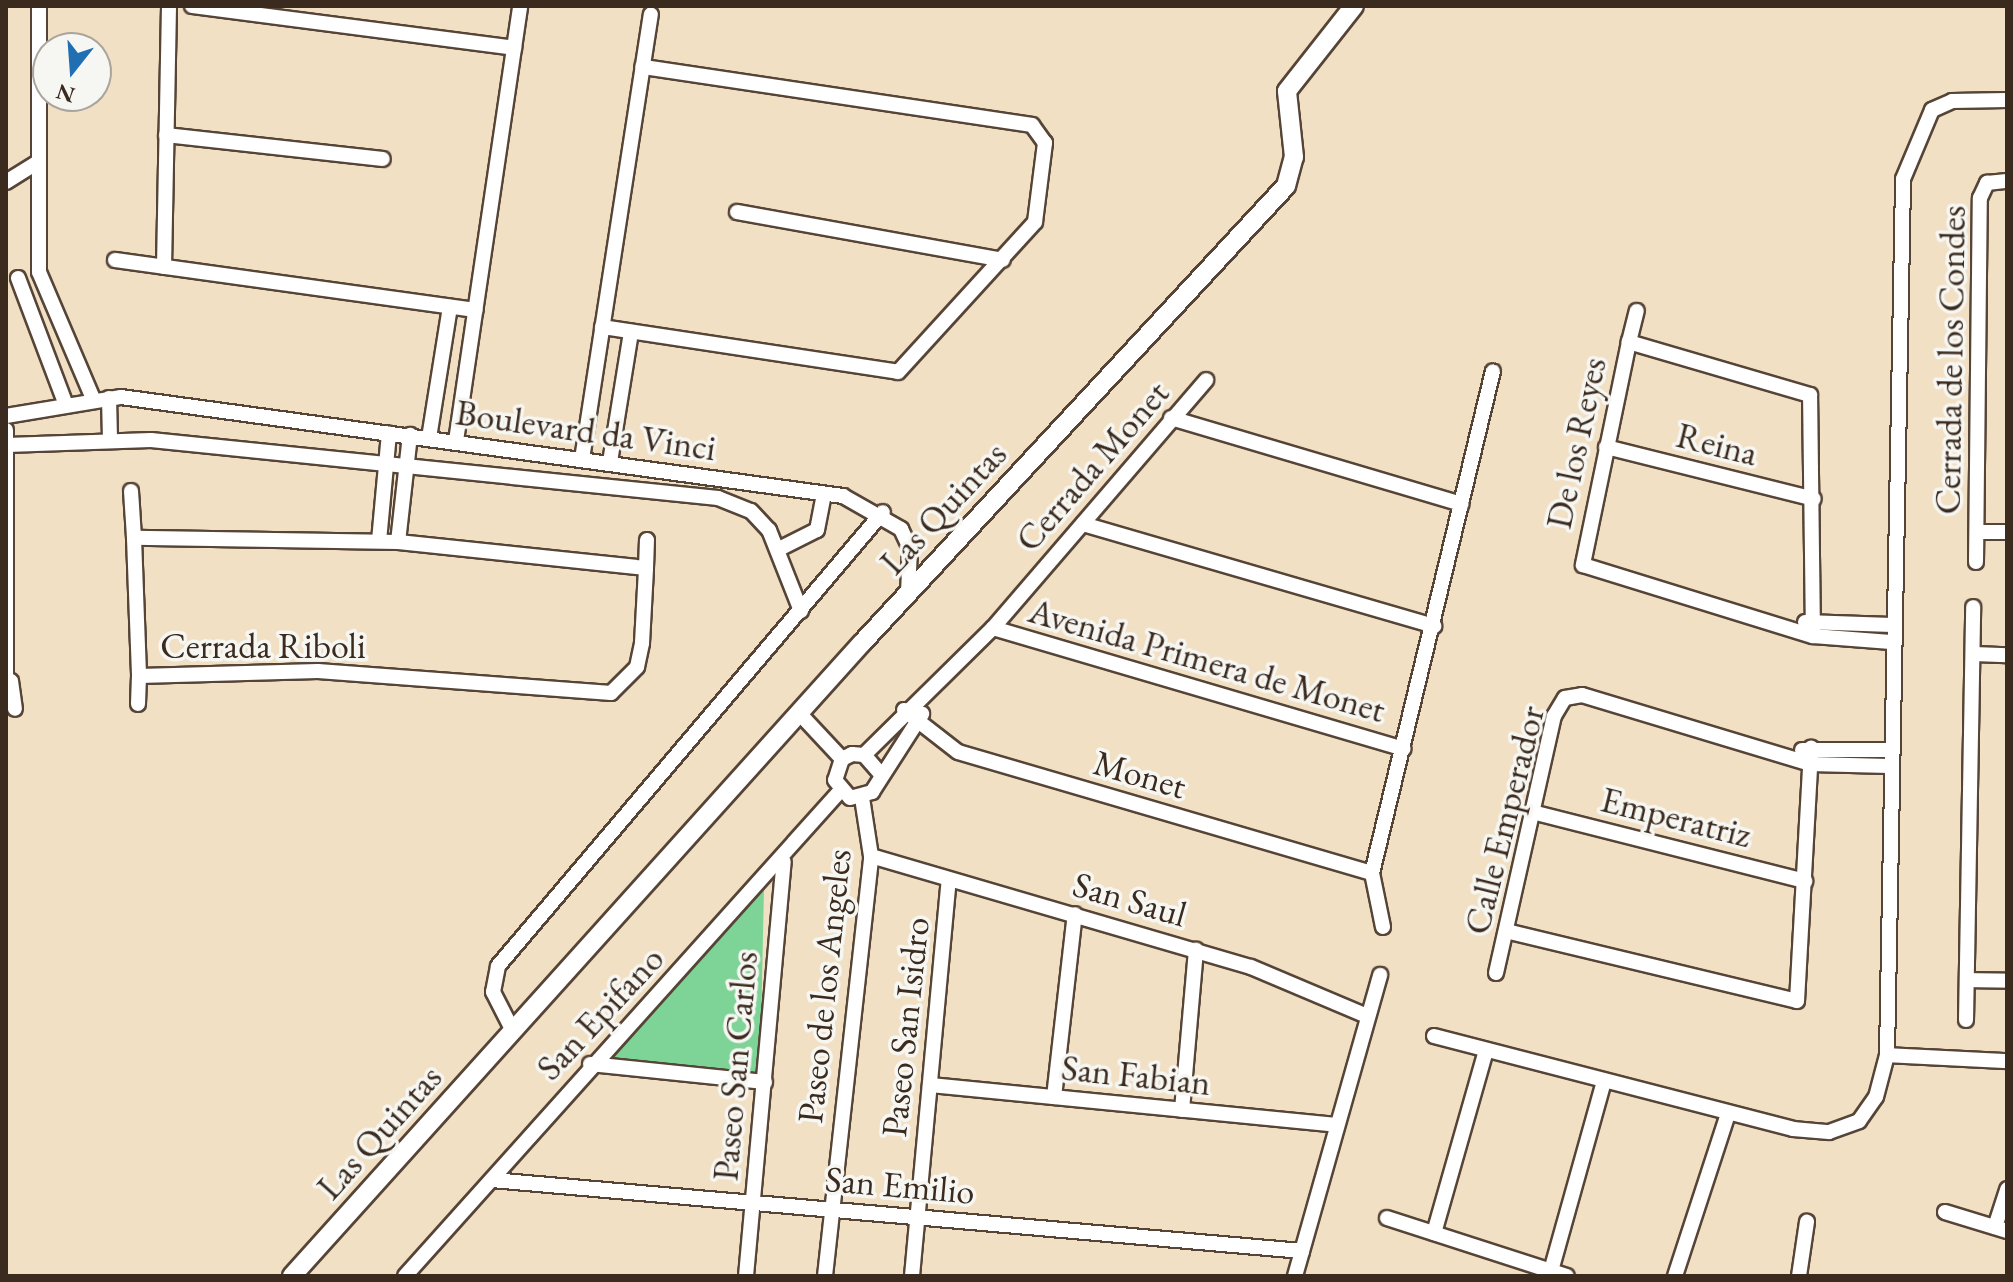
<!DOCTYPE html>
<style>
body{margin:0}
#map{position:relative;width:2013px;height:1282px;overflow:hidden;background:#f2e0c5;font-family:"EB Garamond",serif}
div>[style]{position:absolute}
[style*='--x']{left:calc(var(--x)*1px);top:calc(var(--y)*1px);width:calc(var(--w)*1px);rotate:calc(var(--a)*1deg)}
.green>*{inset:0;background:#7ed396}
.roads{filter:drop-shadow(2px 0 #564537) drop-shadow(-2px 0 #564537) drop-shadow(0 2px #564537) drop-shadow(0 -2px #564537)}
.minor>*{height:14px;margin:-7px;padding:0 7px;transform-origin:7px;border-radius:7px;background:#fff}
.tertiary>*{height:18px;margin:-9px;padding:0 9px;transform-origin:9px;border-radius:9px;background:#fff}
span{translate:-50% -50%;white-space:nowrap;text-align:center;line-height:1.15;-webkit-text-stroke:7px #f6f6f2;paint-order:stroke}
.street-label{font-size:36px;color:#3b2a1e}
.frame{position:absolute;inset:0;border:8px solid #3b2a1e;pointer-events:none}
.north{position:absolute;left:32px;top:32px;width:80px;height:80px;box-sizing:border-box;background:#f6f6f2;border:2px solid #aba49d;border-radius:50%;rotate:197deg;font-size:22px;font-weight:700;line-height:32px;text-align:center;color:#3b2a1e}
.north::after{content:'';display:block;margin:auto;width:28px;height:36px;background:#1f6fb2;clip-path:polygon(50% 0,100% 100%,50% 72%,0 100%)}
</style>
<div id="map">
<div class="green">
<div style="clip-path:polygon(764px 887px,760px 1076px,602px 1057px)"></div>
</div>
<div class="roads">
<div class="minor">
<div style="--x:39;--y:6;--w:266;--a:90"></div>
<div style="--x:39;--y:272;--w:140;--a:66.9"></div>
<div style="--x:192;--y:6;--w:325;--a:7.4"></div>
<div style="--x:166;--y:135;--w:218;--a:6.3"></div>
<div style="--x:6;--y:182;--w:39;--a:-32"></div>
<div style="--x:737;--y:212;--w:270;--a:10.2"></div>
<div style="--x:115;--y:260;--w:364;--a:7.9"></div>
<div style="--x:164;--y:267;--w:261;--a:-88.9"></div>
<div style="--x:18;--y:278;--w:136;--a:69.3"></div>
<div style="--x:602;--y:327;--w:299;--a:8.6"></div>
<div style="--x:898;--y:372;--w:203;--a:-47.6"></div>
<div style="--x:1035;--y:222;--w:80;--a:-82.8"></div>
<div style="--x:1045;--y:143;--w:22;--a:-126"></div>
<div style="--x:1032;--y:125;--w:394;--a:-171.5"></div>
<div style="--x:1629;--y:342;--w:32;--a:-76"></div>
<div style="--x:109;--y:398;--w:41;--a:88.6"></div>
<div style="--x:6;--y:416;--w:117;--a:-9.4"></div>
<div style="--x:121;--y:397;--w:729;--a:7.81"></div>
<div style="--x:843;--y:496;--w:67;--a:29.6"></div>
<div style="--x:901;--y:529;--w:21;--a:65"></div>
<div style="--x:910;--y:548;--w:46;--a:92.5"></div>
<div style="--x:1171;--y:418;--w:303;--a:16.5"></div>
<div style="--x:6;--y:430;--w:251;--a:90"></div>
<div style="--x:429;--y:438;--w:133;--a:-80.9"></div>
<div style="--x:456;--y:441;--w:440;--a:-81.6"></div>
<div style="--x:7;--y:445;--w:144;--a:-2"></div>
<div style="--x:151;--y:440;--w:570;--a:5.84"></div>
<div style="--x:718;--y:498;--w:35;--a:22"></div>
<div style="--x:751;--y:511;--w:26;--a:47"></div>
<div style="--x:769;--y:530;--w:87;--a:68.4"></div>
<div style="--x:1606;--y:447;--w:214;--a:14"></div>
<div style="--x:582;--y:459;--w:450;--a:-81.2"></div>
<div style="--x:610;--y:462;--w:132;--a:-80.8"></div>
<div style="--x:131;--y:491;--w:47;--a:86.3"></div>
<div style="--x:1083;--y:524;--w:366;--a:16.2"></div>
<div style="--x:1977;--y:532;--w:30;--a:0"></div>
<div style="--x:379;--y:541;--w:108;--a:-84.7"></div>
<div style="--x:398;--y:542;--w:108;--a:-83.6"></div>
<div style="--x:781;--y:548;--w:40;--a:-26.6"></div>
<div style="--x:817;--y:530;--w:36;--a:-79"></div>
<div style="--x:1976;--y:562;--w:364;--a:-89.4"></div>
<div style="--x:1980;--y:198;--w:17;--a:-65"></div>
<div style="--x:1987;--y:183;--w:20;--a:-6"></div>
<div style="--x:646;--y:568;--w:249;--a:-174"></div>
<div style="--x:398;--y:542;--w:264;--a:-179.1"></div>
<div style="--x:134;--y:538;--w:138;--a:87.9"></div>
<div style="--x:139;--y:676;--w:179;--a:-1.6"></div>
<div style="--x:318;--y:671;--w:294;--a:4.3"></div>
<div style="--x:611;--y:693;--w:37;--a:-45"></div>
<div style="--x:637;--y:667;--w:25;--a:-78"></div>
<div style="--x:642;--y:643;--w:75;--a:-86.9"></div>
<div style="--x:646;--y:568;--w:28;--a:-88"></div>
<div style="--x:1805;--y:622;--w:87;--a:2"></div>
<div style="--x:993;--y:628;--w:428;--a:16.4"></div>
<div style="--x:1813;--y:636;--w:241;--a:-90.7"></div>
<div style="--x:1810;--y:395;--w:189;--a:-163.7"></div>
<div style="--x:1629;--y:342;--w:228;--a:101.7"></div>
<div style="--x:1583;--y:565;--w:241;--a:17.2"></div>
<div style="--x:1813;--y:636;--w:78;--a:4.4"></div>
<div style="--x:1974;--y:654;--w:33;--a:2"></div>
<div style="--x:11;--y:681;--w:28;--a:82"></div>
<div style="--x:138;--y:704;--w:28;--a:-88"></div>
<div style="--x:904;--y:710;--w:68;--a:37.9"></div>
<div style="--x:958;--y:752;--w:431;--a:16.3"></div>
<div style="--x:800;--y:714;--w:62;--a:47"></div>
<div style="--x:1802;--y:750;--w:87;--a:0"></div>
<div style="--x:864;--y:755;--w:181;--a:-44.6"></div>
<div style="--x:993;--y:628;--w:327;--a:-49.3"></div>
<div style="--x:879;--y:772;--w:23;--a:-131"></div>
<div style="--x:864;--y:755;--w:12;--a:-175"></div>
<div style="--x:852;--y:754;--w:11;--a:153"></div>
<div style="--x:842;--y:759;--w:22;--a:108"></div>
<div style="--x:835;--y:780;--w:23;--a:50"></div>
<div style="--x:850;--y:798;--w:23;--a:-15"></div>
<div style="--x:872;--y:792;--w:93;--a:-57.3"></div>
<div style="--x:1532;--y:812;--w:282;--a:14.2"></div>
<div style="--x:871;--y:856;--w:396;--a:16.3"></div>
<div style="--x:1251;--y:967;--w:126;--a:22.9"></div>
<div style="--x:1383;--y:927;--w:55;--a:-101.5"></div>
<div style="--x:1372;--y:873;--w:516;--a:-76.45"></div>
<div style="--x:1506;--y:931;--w:299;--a:13.5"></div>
<div style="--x:1797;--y:1001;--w:254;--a:-86.8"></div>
<div style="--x:1496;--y:973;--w:263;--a:-77.3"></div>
<div style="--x:1554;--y:716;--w:21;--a:-59"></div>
<div style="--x:1565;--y:698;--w:17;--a:-10"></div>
<div style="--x:1582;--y:695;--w:238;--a:16.8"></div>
<div style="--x:1810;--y:764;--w:79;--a:1.5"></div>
<div style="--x:1968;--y:980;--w:39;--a:1"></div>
<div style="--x:1966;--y:1020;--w:413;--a:-89"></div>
<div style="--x:513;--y:1031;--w:44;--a:-117.1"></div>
<div style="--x:493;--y:992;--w:26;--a:-79"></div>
<div style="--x:498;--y:966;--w:595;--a:-49.7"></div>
<div style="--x:1434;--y:1036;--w:371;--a:14.5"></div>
<div style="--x:1793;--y:1129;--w:36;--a:5"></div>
<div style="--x:1829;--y:1132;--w:32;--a:-20"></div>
<div style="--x:1859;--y:1121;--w:29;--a:-55"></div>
<div style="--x:1876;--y:1097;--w:43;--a:-75.3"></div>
<div style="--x:1887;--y:1055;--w:876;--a:-88.95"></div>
<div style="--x:1903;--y:179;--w:75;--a:-67.2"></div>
<div style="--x:1932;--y:110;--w:22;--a:-24"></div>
<div style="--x:1952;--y:101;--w:55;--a:-1"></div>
<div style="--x:1887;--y:1055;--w:120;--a:2.9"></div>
<div style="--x:590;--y:1064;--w:176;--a:5.9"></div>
<div style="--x:930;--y:1085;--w:409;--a:5.6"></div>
<div style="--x:1054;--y:1097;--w:184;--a:-83.5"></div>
<div style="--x:1182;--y:1110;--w:161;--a:-85"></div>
<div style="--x:492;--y:1180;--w:813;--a:5.01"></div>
<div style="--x:1945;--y:1212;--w:65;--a:17"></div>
<div style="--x:1387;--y:1218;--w:189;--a:17.9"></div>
<div style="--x:1995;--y:1227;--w:40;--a:-72"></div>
<div style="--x:1434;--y:1233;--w:190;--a:-74.1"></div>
<div style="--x:1551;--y:1271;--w:197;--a:-74.4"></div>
<div style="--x:405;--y:1276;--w:651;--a:-48.11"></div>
<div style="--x:746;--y:1276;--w:416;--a:-84.8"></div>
<div style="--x:825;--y:1276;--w:423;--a:-83.7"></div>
<div style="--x:871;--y:856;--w:59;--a:-98.8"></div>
<div style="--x:912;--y:1276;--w:398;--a:-84.7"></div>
<div style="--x:1295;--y:1276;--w:313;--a:-74.2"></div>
<div style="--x:1675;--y:1276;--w:170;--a:-71.9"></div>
<div style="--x:1799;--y:1276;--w:55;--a:-81.6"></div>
</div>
<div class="tertiary">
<div style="--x:292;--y:1276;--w:852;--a:-48"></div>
<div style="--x:862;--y:643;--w:623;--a:-47.15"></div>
<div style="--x:1286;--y:186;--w:30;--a:-75"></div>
<div style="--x:1294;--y:157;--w:66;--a:-96.1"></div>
<div style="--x:1287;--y:91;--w:108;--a:-51.8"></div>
</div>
</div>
<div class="street-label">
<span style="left:1950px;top:360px;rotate:-89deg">Cerrada de los Condes</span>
<span style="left:586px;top:430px;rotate:8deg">Boulevard da Vinci</span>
<span style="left:1576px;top:443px;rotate:-78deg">De los Reyes</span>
<span style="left:1717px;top:444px;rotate:14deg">Reina</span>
<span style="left:1092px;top:466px;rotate:-49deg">Cerrada Monet</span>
<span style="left:943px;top:508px;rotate:-47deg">Las Quintas</span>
<span style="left:263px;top:646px">Cerrada Riboli</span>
<span style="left:1207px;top:660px;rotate:16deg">Avenida Primera de Monet</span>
<span style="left:1140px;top:774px;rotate:16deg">Monet</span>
<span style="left:1676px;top:817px;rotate:14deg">Emperatriz</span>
<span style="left:1504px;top:820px;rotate:-76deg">Calle Emperador</span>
<span style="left:1130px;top:899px;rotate:16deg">San Saul</span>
<span style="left:824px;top:986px;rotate:-84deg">Paseo de los Angeles</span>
<span style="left:600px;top:1013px;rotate:-47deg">San Epifano</span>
<span style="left:905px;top:1027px;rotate:-84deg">Paseo San Isidro</span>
<span style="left:735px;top:1066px;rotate:-85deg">Paseo San Carlos</span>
<span style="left:1136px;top:1075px;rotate:6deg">San Fabian</span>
<span style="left:379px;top:1132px;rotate:-48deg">Las Quintas</span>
<span style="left:900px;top:1185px;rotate:5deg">San Emilio</span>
</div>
<div class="frame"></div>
<div class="north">N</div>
</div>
